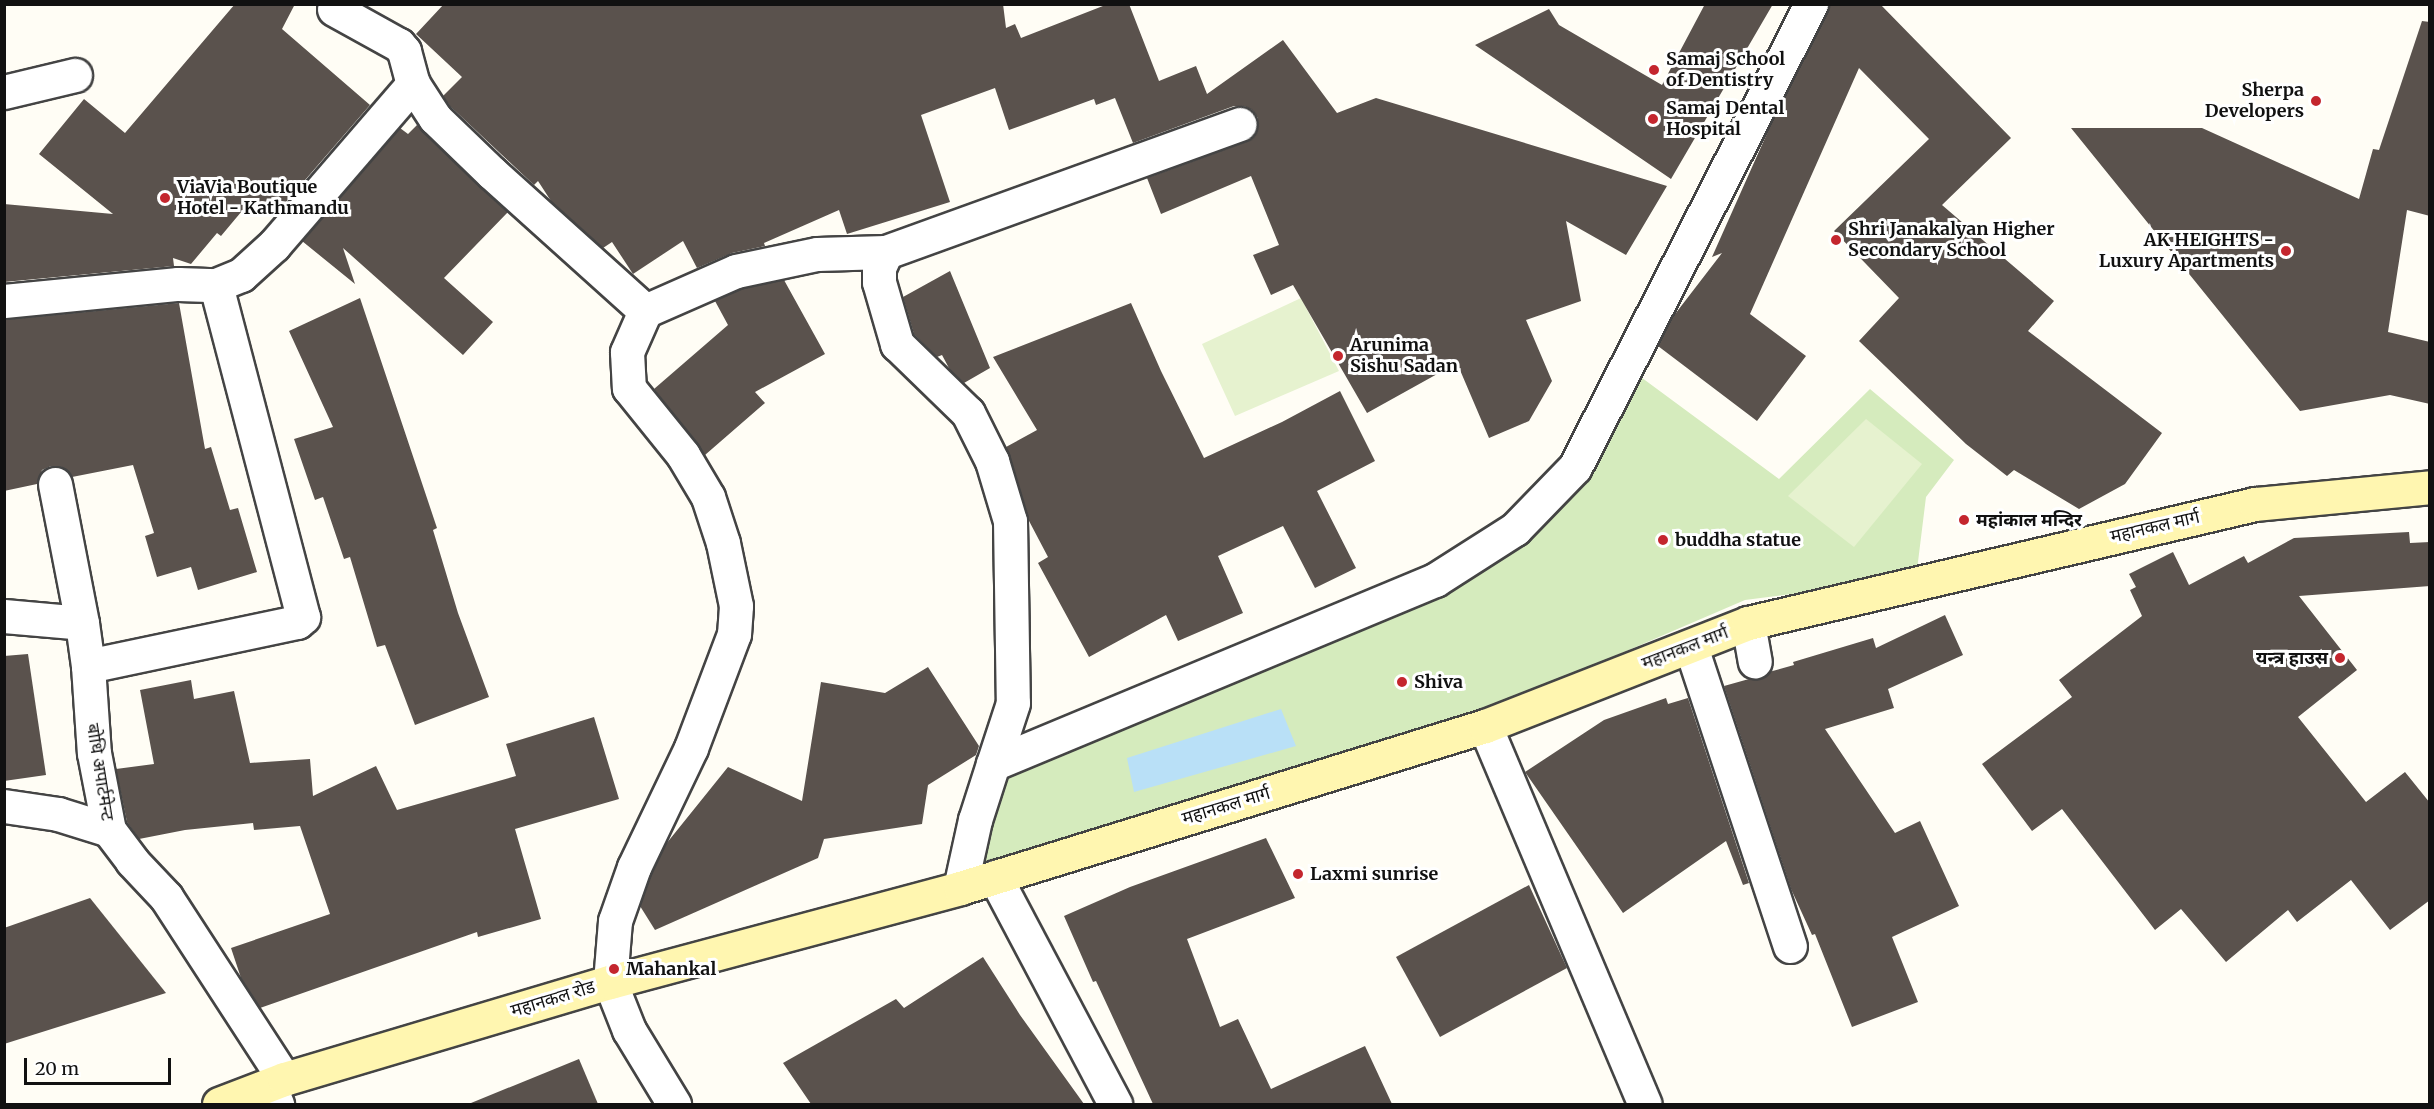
<!DOCTYPE html>
<meta charset="utf-8">
<style>
body{margin:0}
#map{position:relative;width:2434px;height:1109px;overflow:hidden;background:#fffdf5;font-family:Merriweather,"Noto Sans Devanagari",serif}
div>[style]{position:absolute}
[style*='--x']{left:calc(var(--x)*1px);top:calc(var(--y)*1px);width:calc(var(--w)*1px);rotate:calc(var(--a)*1deg)}
.green>*{inset:0;background:#d5ebbd}
.pitch>*{inset:0;background:#e6f2cf}
.water>*{inset:0;background:#b9e0f7}
.building>*{inset:0;background:#5a524d}
.roads{filter:drop-shadow(2px 0 #444) drop-shadow(-2px 0 #444) drop-shadow(0 2px #444) drop-shadow(0 -2px #444)}
.street>*{height:33px;margin:-16.5px;padding:0 16.5px;transform-origin:16.5px;border-radius:16.5px;background:#fff}
.secondary>*{height:33px;margin:-16.5px;padding:0 16.5px;transform-origin:16.5px;border-radius:16.5px;background:#fff6b0}
.dots>*{width:16px;height:16px;translate:-50% -50%;box-sizing:border-box;border:3px solid #fff;border-radius:50%}
span{translate:-50% -50%;white-space:nowrap;text-align:center;line-height:1.15;-webkit-text-stroke:6px #fff;paint-order:stroke}
.poi-label{font-size:18px;color:#111;font-weight:700}
.left{translate:0 -50%;text-align:left}
.right{translate:-100% -50%;text-align:right}
.street-label{font-size:18px;color:#111}
.frame{position:absolute;inset:0;border:6px solid #111;pointer-events:none}
.scale{position:absolute;left:24px;top:1058px;width:147px;height:27px;box-sizing:border-box;border:3px solid #111;border-top:0;padding-left:8px;font-size:18px;line-height:21px;white-space:nowrap;color:#111;-webkit-text-stroke:4px #fff;paint-order:stroke}
</style>
<div id="map">
<div class="green">
<div style="clip-path:polygon(1634px 372px,1779px 479px,1870px 389px,1954px 460px,1926px 497px,1916px 578px,1745px 600px,1417px 741px,970px 877px,992px 773px,1469px 570px)"></div>
</div>
<div class="pitch">
<div style="clip-path:polygon(1301px 298px,1339px 371px,1235px 416px,1202px 344px)"></div>
<div style="clip-path:polygon(1866px 419px,1922px 464px,1854px 547px,1788px 496px)"></div>
</div>
<div class="water">
<div style="clip-path:polygon(1281px 709px,1296px 746px,1134px 792px,1127px 758px)"></div>
</div>
<div class="building">
<div style="clip-path:polygon(235px 4px,295px 4px,282px 29px,370px 105px,273px 217px,252px 199px,221px 236px,217px 233px,191px 264px,173px 258px,174px 266px,4px 282px,4px 204px,113px 214px,39px 154px,84px 99px,125px 133px)"></div>
<div style="clip-path:polygon(444px 4px,1003px 4px,1006px 28px,1015px 24px,1021px 38px,1108px 4px,1129px 4px,1159px 81px,1196px 66px,1207px 94px,1283px 40px,1337px 113px,1376px 98px,1667px 186px,1626px 255px,1566px 221px,1581px 301px,1526px 320px,1552px 381px,1529px 421px,1489px 438px,1457px 363px,1367px 413px,1293px 285px,1271px 295px,1253px 255px,1279px 245px,1251px 176px,1161px 214px,1147px 178px,1246px 142px,1254px 136px,1258px 128px,1258px 118px,1252px 110px,1244px 106px,1234px 106px,1133px 143px,1115px 98px,1096px 105px,1094px 99px,1009px 130px,995px 88px,921px 115px,950px 202px,847px 234px,839px 210px,764px 243px,765px 246px,732px 253px,697px 268px,683px 241px,633px 274px,612px 242px,603px 248px,551px 201px,538px 181px,534px 185px,450px 106px,443px 96px,462px 77px,416px 34px)"></div>
<div style="clip-path:polygon(1705px 4px,1773px 4px,1671px 179px,1475px 45px,1549px 9px,1559px 25px,1662px 85px)"></div>
<div style="clip-path:polygon(1829px 4px,1880px 4px,2011px 138px,1942px 205px,2054px 301px,2028px 331px,2162px 433px,2125px 484px,2079px 509px,2014px 470px,2007px 476px,1966px 444px,1859px 341px,1899px 298px,1834px 231px,1929px 139px,1859px 68px,1750px 314px,1806px 356px,1757px 421px,1658px 346px,1672px 318px,1722px 253px,1712px 257px,1773px 120px)"></div>
<div style="clip-path:polygon(2422px 21px,2430px 22px,2430px 216px,2407px 210px,2388px 332px,2430px 342px,2430px 404px,2390px 395px,2300px 411px,2071px 128px,2202px 128px,2359px 199px,2373px 149px,2379px 150px)"></div>
<div style="clip-path:polygon(417px 125px,508px 212px,444px 278px,493px 322px,463px 355px,343px 248px,355px 284px,302px 241px,400px 128px,408px 134px)"></div>
<div style="clip-path:polygon(950px 271px,990px 368px,964px 383px,950px 370px,942px 355px,937px 357px,914px 334px,903px 297px)"></div>
<div style="clip-path:polygon(784px 280px,825px 354px,755px 392px,765px 403px,705px 455px,654px 389px,728px 325px,715px 301px,742px 289px)"></div>
<div style="clip-path:polygon(360px 298px,437px 528px,433px 530px,458px 613px,489px 697px,415px 725px,385px 645px,377px 647px,350px 557px,344px 559px,323px 497px,315px 500px,294px 439px,333px 427px,289px 331px)"></div>
<div style="clip-path:polygon(179px 303px,205px 449px,211px 447px,230px 510px,238px 508px,257px 572px,198px 590px,191px 567px,157px 577px,145px 536px,154px 533px,133px 465px,72px 477px,62px 467px,51px 466px,42px 470px,37px 484px,4px 491px,4px 320px)"></div>
<div style="clip-path:polygon(1131px 303px,1161px 371px,1204px 458px,1282px 422px,1340px 391px,1375px 461px,1317px 491px,1356px 568px,1315px 588px,1283px 526px,1218px 556px,1243px 613px,1178px 641px,1166px 615px,1089px 657px,1038px 563px,1048px 557px,1028px 519px,1006px 447px,1037px 430px,993px 357px)"></div>
<div style="clip-path:polygon(2409px 532px,2410px 543px,2430px 542px,2430px 586px,2299px 596px,2357px 670px,2298px 717px,2366px 802px,2405px 772px,2430px 803px,2430px 900px,2390px 930px,2351px 880px,2297px 922px,2288px 910px,2226px 962px,2181px 909px,2155px 930px,2062px 809px,2032px 831px,1982px 764px,2072px 697px,2059px 680px,2142px 616px,2130px 590px,2136px 587px,2129px 574px,2173px 552px,2189px 585px,2244px 556px,2248px 563px,2294px 538px)"></div>
<div style="clip-path:polygon(1945px 615px,1963px 655px,1888px 689px,1894px 708px,1825px 729px,1895px 833px,1920px 821px,1959px 906px,1892px 937px,1918px 1002px,1852px 1027px,1815px 934px,1812px 935px,1791px 889px,1724px 686px,1749px 679px,1759px 679px,1769px 672px,1794px 665px,1793px 662px,1873px 638px,1876px 648px)"></div>
<div style="clip-path:polygon(28px 654px,46px 775px,4px 781px,4px 656px)"></div>
<div style="clip-path:polygon(928px 667px,979px 746px,976px 755px,928px 785px,922px 824px,824px 839px,818px 858px,655px 930px,640px 906px,651px 874px,666px 844px,728px 767px,802px 801px,821px 682px,885px 693px)"></div>
<div style="clip-path:polygon(191px 680px,194px 699px,234px 691px,250px 763px,310px 759px,313px 796px,376px 766px,397px 810px,516px 776px,506px 744px,594px 717px,619px 799px,515px 829px,541px 919px,478px 937px,477px 932px,260px 1008px,241px 978px,231px 948px,330px 914px,300px 826px,254px 830px,253px 823px,185px 830px,139px 839px,127px 822px,116px 769px,154px 764px,140px 690px)"></div>
<div style="clip-path:polygon(1666px 698px,1668px 704px,1688px 698px,1749px 883px,1743px 885px,1726px 841px,1623px 913px,1525px 772px,1604px 720px)"></div>
<div style="clip-path:polygon(1266px 838px,1295px 898px,1187px 939px,1220px 1027px,1238px 1019px,1271px 1089px,1365px 1046px,1392px 1104px,1153px 1104px,1096px 981px,1093px 982px,1064px 916px,1130px 887px)"></div>
<div style="clip-path:polygon(1529px 885px,1567px 968px,1440px 1037px,1396px 957px)"></div>
<div style="clip-path:polygon(90px 898px,166px 993px,4px 1044px,4px 928px)"></div>
<div style="clip-path:polygon(983px 957px,1020px 1015px,1084px 1104px,811px 1104px,783px 1063px,896px 999px,904px 1008px)"></div>
<div style="clip-path:polygon(579px 1059px,598px 1104px,471px 1104px,471px 1103px)"></div>
</div>
<div class="roads">
<div class="street">
<div style="--x:334;--y:9;--w:74;--a:29"></div>
<div style="--x:399;--y:45;--w:8;--a:50"></div>
<div style="--x:404;--y:51;--w:34;--a:75"></div>
<div style="--x:413;--y:84;--w:40;--a:57.1"></div>
<div style="--x:435;--y:118;--w:79;--a:44"></div>
<div style="--x:492;--y:173;--w:206;--a:42"></div>
<div style="--x:645;--y:311;--w:45;--a:113.7"></div>
<div style="--x:627;--y:352;--w:36;--a:87"></div>
<div style="--x:629;--y:388;--w:86;--a:51.1"></div>
<div style="--x:683;--y:455;--w:49;--a:59.2"></div>
<div style="--x:708;--y:497;--w:48;--a:71.9"></div>
<div style="--x:723;--y:543;--w:64;--a:78.3"></div>
<div style="--x:736;--y:606;--w:28;--a:94"></div>
<div style="--x:734;--y:634;--w:122;--a:110.7"></div>
<div style="--x:691;--y:748;--w:132;--a:115.6"></div>
<div style="--x:634;--y:867;--w:57;--a:109.4"></div>
<div style="--x:615;--y:921;--w:61;--a:94.7"></div>
<div style="--x:610;--y:982;--w:52;--a:68.4"></div>
<div style="--x:629;--y:1030;--w:87;--a:58.7"></div>
<div style="--x:4;--y:92;--w:73;--a:-13.5"></div>
<div style="--x:886;--y:252;--w:17;--a:114"></div>
<div style="--x:879;--y:268;--w:14;--a:90"></div>
<div style="--x:879;--y:282;--w:65;--a:73.8"></div>
<div style="--x:897;--y:344;--w:99;--a:44.2"></div>
<div style="--x:968;--y:413;--w:54;--a:63.4"></div>
<div style="--x:992;--y:461;--w:63;--a:73.3"></div>
<div style="--x:1010;--y:521;--w:182;--a:89.1"></div>
<div style="--x:1013;--y:703;--w:64;--a:108.2"></div>
<div style="--x:4;--y:301;--w:175;--a:-5.6"></div>
<div style="--x:178;--y:284;--w:38;--a:2"></div>
<div style="--x:216;--y:285;--w:27;--a:-22"></div>
<div style="--x:241;--y:275;--w:45;--a:-42.3"></div>
<div style="--x:274;--y:245;--w:213;--a:-49.2"></div>
<div style="--x:645;--y:311;--w:99;--a:-23.7"></div>
<div style="--x:736;--y:271;--w:83;--a:-11.9"></div>
<div style="--x:817;--y:254;--w:69;--a:-1.7"></div>
<div style="--x:886;--y:252;--w:376;--a:-19.9"></div>
<div style="--x:55;--y:484;--w:142;--a:79"></div>
<div style="--x:82;--y:623;--w:43;--a:82.1"></div>
<div style="--x:88;--y:666;--w:87;--a:86.1"></div>
<div style="--x:94;--y:753;--w:78;--a:79"></div>
<div style="--x:109;--y:830;--w:39;--a:53"></div>
<div style="--x:132;--y:861;--w:50;--a:46.6"></div>
<div style="--x:166;--y:897;--w:217;--a:57"></div>
<div style="--x:4;--y:616;--w:78;--a:5.1"></div>
<div style="--x:1748;--y:623;--w:39;--a:80"></div>
<div style="--x:1691;--y:647;--w:315;--a:71.7"></div>
<div style="--x:88;--y:666;--w:214;--a:-11.9"></div>
<div style="--x:297;--y:622;--w:8;--a:-40"></div>
<div style="--x:303;--y:617;--w:343;--a:-104.7"></div>
<div style="--x:1485;--y:726;--w:410;--a:67.1"></div>
<div style="--x:4;--y:806;--w:55;--a:8.4"></div>
<div style="--x:58;--y:814;--w:53;--a:17.4"></div>
<div style="--x:995;--y:877;--w:257;--a:62.1"></div>
<div style="--x:960;--y:888;--w:70;--a:-77.6"></div>
<div style="--x:975;--y:820;--w:59;--a:-72.2"></div>
<div style="--x:993;--y:764;--w:479;--a:-22.6"></div>
<div style="--x:1435;--y:580;--w:95;--a:-32.5"></div>
<div style="--x:1515;--y:529;--w:86;--a:-45.9"></div>
<div style="--x:1575;--y:467;--w:520;--a:-62.99"></div>
<div style="--x:269;--y:1085;--w:21;--a:67"></div>
</div>
<div class="secondary">
<div style="--x:219;--y:1104;--w:70;--a:-21"></div>
<div style="--x:284;--y:1079;--w:340;--a:-16.6"></div>
<div style="--x:610;--y:982;--w:362;--a:-15"></div>
<div style="--x:960;--y:888;--w:549;--a:-17.15"></div>
<div style="--x:1485;--y:726;--w:282;--a:-21.4"></div>
<div style="--x:1748;--y:623;--w:521;--a:-13.21"></div>
<div style="--x:2255;--y:504;--w:176;--a:-5.5"></div>
</div>
</div>
<div class="dots">
<div style="left:1654px;top:70px;background:#c4262e"></div>
<div style="left:2316px;top:101px;background:#c4262e"></div>
<div style="left:1653px;top:119px;background:#c4262e"></div>
<div style="left:165px;top:198px;background:#c4262e"></div>
<div style="left:1836px;top:240px;background:#c4262e"></div>
<div style="left:2286px;top:251px;background:#c4262e"></div>
<div style="left:1338px;top:356px;background:#c4262e"></div>
<div style="left:1964px;top:520px;background:#c4262e"></div>
<div style="left:1663px;top:540px;background:#c4262e"></div>
<div style="left:2340px;top:658px;background:#c4262e"></div>
<div style="left:1402px;top:682px;background:#c4262e"></div>
<div style="left:1298px;top:874px;background:#c4262e"></div>
<div style="left:614px;top:969px;background:#c4262e"></div>
</div>
<div class="poi-label">
<span class="left" style="left:1666px;top:70px">Samaj School<br>of Dentistry</span>
<span class="right" style="left:2304px;top:101px">Sherpa<br>Developers</span>
<span class="left" style="left:1666px;top:119px">Samaj Dental<br>Hospital</span>
<span class="left" style="left:177px;top:198px">ViaVia Boutique<br>Hotel - Kathmandu</span>
<span class="left" style="left:1848px;top:240px">Shri Janakalyan Higher<br>Secondary School</span>
<span class="right" style="left:2274px;top:251px">AK HEIGHTS -<br>Luxury Apartments</span>
<span class="left" style="left:1350px;top:356px">Arunima<br>Sishu Sadan</span>
<span class="left" style="left:1976px;top:520px">महांकाल मन्दिर</span>
<span class="left" style="left:1675px;top:540px">buddha statue</span>
<span class="right" style="left:2328px;top:658px">यन्त्र हाउस</span>
<span class="left" style="left:1414px;top:682px">Shiva</span>
<span class="left" style="left:1310px;top:874px">Laxmi sunrise</span>
<span class="left" style="left:626px;top:969px">Mahankal</span>
</div>
<div class="street-label">
<span style="left:2155px;top:527px;rotate:-13deg">महानकल मार्ग</span>
<span style="left:1685px;top:648px;rotate:-21deg">महानकल मार्ग</span>
<span style="left:100px;top:772px;rotate:81deg">बोधि अपार्टमेन्ट</span>
<span style="left:1226px;top:806px;rotate:-17deg">महानकल मार्ग</span>
<span style="left:553px;top:999px;rotate:-17deg">महानकल रोड</span>
</div>
<div class="frame"></div>
<div class="scale">20 m</div>
</div>
